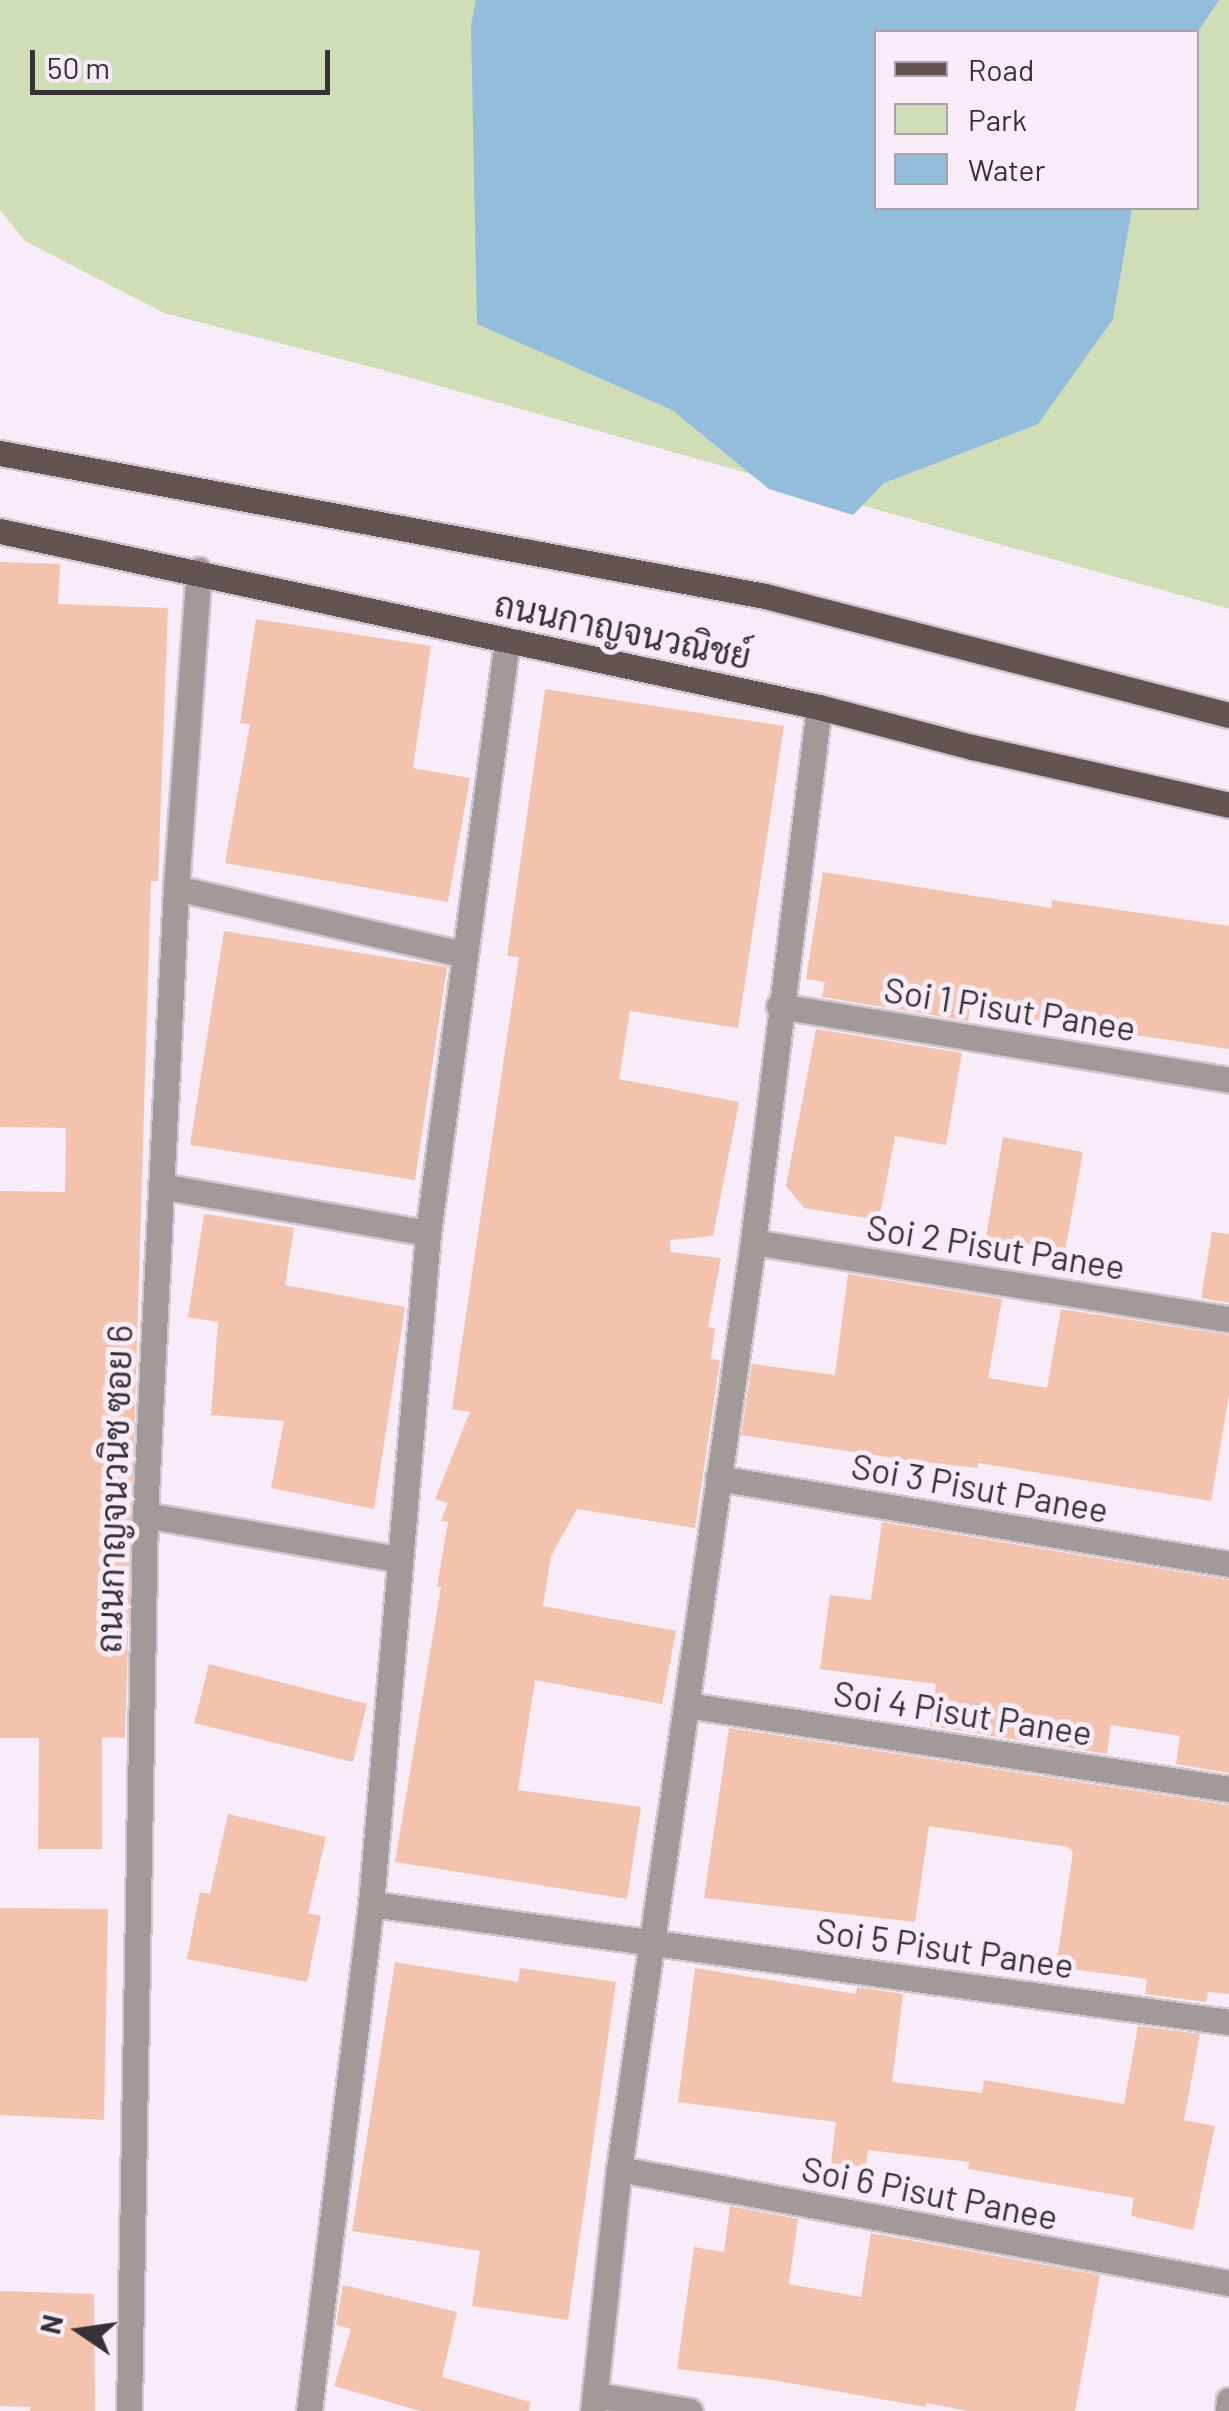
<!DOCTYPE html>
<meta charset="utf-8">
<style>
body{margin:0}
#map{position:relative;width:1229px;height:2411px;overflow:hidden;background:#f7ecf8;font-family:Barlow,Sarabun,sans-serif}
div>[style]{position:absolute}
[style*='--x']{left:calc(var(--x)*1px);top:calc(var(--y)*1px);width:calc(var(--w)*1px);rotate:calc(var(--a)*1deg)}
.green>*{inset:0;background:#d0deb8}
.water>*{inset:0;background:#93bddb}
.building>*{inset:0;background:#f3c3ae}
.roads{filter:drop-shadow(2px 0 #d0c7d1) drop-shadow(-2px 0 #d0c7d1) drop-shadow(0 2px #d0c7d1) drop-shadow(0 -2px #d0c7d1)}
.minor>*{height:25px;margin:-12.5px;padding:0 12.5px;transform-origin:12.5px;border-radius:12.5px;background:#a19a98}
.tertiary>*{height:25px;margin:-12.5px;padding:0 12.5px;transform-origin:12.5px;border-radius:12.5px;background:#a19a98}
.primary>*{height:25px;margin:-12.5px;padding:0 12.5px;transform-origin:12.5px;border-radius:12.5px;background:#615451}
span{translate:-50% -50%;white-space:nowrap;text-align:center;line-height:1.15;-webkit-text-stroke:10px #f7ecf8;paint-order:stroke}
.street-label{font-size:35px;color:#363237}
.legend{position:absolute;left:874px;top:30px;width:325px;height:180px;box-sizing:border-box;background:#f7ecf8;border:2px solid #aaa2ab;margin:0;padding:12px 18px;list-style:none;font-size:30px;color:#363237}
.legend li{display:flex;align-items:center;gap:20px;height:50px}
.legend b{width:50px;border:2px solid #aaa2ab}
.north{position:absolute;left:30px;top:2281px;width:100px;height:100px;-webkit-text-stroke:8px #f7ecf8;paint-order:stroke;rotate:283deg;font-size:28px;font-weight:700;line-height:40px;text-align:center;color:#363237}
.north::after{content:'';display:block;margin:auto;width:35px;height:45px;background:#363237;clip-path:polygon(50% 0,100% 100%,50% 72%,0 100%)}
.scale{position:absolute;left:30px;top:50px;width:300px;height:45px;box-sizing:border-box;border:5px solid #363237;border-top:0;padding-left:12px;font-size:30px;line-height:35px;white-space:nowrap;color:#363237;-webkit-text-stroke:8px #f7ecf8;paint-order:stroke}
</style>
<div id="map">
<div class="green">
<div style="clip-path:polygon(evenodd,0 0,1229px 0,1229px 609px,379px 369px,164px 313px,25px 241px,0 210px,0 0,876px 32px,1196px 32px,1196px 208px,876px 208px,876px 32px)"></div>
</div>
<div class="water">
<div style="clip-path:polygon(476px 0,1219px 0,1197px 33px,876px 32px,876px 208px,1132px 208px,1113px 319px,1038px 424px,884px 483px,853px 515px,769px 489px,672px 410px,477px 324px,471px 25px)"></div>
</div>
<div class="building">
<div style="clip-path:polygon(0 562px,60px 564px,58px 604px,168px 608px,158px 881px,151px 881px,125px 1738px,102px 1737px,102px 1849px,38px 1849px,39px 1738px,0 1738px,0 1191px,65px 1192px,66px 1128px,0 1127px)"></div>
<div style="clip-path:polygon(256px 619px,431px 646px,413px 768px,470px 778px,448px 902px,225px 863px,250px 724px,240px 723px)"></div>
<div style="clip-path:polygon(545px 689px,784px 726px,738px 1028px,630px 1011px,619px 1079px,739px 1102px,713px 1236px,670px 1240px,670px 1252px,721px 1258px,708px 1327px,715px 1328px,711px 1359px,720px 1360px,695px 1528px,577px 1509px,551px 1556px,543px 1606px,676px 1631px,662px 1704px,535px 1680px,518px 1790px,641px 1807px,627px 1899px,395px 1862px,441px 1587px,437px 1587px,448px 1522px,441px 1521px,448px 1503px,435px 1499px,470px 1412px,452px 1409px,519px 957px,507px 956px)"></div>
<div style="clip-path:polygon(823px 872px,1051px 908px,1052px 900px,1229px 926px,1229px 1049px,1034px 1020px,1035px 1014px,971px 1004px,968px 1021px,822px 997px,825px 982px,806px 979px)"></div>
<div style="clip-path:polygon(224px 931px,447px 967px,415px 1180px,190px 1145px)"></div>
<div style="clip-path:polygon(816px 1029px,962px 1053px,946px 1145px,895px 1136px,879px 1220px,804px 1208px,786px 1186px)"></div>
<div style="clip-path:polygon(1003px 1137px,1083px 1152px,1065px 1251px,986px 1237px)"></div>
<div style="clip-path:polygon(204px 1214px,294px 1228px,285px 1285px,405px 1307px,374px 1509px,271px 1488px,284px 1421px,211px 1415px,218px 1322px,188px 1317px)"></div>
<div style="clip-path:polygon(1212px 1232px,1229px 1234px,1229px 1303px,1201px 1298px)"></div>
<div style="clip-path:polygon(848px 1274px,1002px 1299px,988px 1378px,1047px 1388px,1061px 1309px,1229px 1335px,1229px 1395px,1211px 1501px,978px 1463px,978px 1468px,907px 1460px,741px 1435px,752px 1364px,835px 1375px)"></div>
<div style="clip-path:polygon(882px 1522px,1229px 1580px,1229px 1773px,1176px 1764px,1180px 1736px,1111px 1725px,1107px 1754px,930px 1726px,936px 1684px,820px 1669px,830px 1595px,871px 1600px)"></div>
<div style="clip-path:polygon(209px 1664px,367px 1704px,353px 1762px,194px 1723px)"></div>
<div style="clip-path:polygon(729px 1728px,1229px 1805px,1229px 1994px,1208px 1992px,1206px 2002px,1145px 1994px,1147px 1979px,1056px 1967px,1073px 1852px,1068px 1847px,929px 1826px,915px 1922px,704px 1898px)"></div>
<div style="clip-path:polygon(228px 1814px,326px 1837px,308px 1913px,321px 1916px,307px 1982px,187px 1959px,200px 1892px,210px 1894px)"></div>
<div style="clip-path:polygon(0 1908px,108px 1909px,104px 2120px,0 2115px)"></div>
<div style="clip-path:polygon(395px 1962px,518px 1982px,520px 1968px,616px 1982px,568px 2320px,472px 2306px,480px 2251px,352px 2231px)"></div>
<div style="clip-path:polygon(695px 1968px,856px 1994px,857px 1987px,903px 1994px,892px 2082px,982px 2093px,984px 2080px,1124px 2104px,1138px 2026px,1200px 2034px,1184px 2120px,1215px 2126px,1193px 2230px,1131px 2216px,1134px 2198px,968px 2169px,969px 2162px,868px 2150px,866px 2167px,831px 2163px,836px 2122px,678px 2102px)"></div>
<div style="clip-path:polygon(730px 2206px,798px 2219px,789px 2284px,861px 2297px,871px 2233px,1100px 2275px,1075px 2411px,967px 2411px,927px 2403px,926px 2407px,772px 2380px,677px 2369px,694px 2247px,724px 2252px)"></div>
<div style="clip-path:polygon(343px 2285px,457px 2312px,442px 2377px,530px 2402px,529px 2411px,420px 2411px,334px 2386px,351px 2329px,336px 2325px)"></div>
<div style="clip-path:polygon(0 2291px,94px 2294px,95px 2411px,30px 2411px,30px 2407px,0 2406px)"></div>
</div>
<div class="roads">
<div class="minor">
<div style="--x:176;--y:888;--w:294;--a:13"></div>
<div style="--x:779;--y:1006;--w:456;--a:9.3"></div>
<div style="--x:161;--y:1186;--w:271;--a:10"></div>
<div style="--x:753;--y:1242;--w:482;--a:9.2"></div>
<div style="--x:718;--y:1478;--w:518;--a:9.55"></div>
<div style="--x:145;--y:1515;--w:256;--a:9.9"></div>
<div style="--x:686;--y:1705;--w:549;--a:8.79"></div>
<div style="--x:371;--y:1904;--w:866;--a:7.83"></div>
<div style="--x:619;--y:2169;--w:621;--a:10.59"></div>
<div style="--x:595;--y:2395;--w:96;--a:9.6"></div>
<div style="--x:129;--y:2411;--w:896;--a:-88.98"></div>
<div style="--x:145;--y:1515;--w:628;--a:-87.17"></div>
<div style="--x:176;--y:888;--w:319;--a:-85.9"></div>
<div style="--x:309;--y:2411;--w:511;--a:-83.03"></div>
<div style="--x:371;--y:1904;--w:673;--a:-85.14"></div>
<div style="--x:428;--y:1233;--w:597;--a:-82.4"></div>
<div style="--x:593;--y:2411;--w:243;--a:-83.9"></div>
<div style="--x:619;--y:2169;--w:937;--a:-81.77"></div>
<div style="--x:753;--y:1242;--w:539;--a:-82.97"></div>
</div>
<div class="tertiary">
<div style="--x:1228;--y:2411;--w:11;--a:-85"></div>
</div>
<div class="primary">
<div style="--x:0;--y:453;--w:778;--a:10.59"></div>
<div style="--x:765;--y:596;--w:479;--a:14.4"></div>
<div style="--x:0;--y:531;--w:838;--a:12.13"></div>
<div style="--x:819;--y:707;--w:158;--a:14.7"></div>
<div style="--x:972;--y:747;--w:263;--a:12.7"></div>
</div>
</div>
<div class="street-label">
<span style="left:623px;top:629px;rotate:12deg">ถนนกาญจนวณิชย์</span>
<span style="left:1010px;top:1008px;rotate:9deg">Soi 1 Pisut Panee</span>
<span style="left:996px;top:1246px;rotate:9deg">Soi 2 Pisut Panee</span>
<span style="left:980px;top:1487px;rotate:10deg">Soi 3 Pisut Panee</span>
<span style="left:113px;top:1489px;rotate:-88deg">ถนนกาญจนวนิช ซอย 6</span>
<span style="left:963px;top:1712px;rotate:9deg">Soi 4 Pisut Panee</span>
<span style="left:945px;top:1947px;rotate:8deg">Soi 5 Pisut Panee</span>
<span style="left:930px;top:2192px;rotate:11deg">Soi 6 Pisut Panee</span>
</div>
<ul class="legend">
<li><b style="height:12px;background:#615451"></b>Road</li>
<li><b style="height:28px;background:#d0deb8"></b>Park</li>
<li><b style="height:28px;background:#93bddb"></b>Water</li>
</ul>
<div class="north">N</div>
<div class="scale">50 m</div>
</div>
